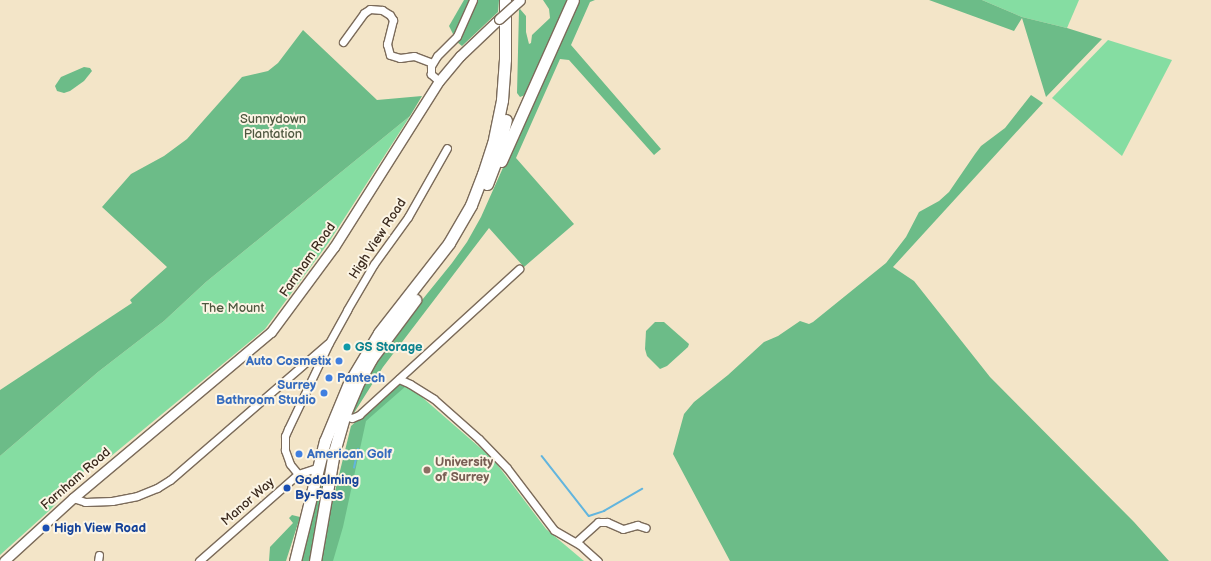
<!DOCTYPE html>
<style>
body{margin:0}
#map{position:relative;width:1211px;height:561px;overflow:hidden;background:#f3e5c8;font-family:"Balsamiq Sans",sans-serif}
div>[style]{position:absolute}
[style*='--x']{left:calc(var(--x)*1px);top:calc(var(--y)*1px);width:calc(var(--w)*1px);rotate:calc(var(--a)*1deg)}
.green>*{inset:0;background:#85dda2}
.forest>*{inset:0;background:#6cbc88}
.stream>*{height:1.5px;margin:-0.75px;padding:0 0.75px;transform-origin:0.75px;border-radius:0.75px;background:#62b5de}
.roads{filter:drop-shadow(1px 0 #7b6b5a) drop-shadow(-1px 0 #7b6b5a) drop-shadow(0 1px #7b6b5a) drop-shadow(0 -1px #7b6b5a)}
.minor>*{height:7px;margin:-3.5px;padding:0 3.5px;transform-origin:3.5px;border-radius:3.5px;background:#fff}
.major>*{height:9px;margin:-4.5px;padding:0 4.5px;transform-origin:4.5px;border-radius:4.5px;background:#fff}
.highway>*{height:11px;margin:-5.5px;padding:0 5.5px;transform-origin:5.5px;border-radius:5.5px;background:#fff}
.bridges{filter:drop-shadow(1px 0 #7b6b5a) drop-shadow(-1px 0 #7b6b5a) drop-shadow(0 1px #7b6b5a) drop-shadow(0 -1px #7b6b5a)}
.major-bridge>*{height:9px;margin:-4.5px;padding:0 4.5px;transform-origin:4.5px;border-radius:4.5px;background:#fff}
.dots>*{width:11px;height:11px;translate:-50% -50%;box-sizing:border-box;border:2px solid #fcf5e5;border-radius:50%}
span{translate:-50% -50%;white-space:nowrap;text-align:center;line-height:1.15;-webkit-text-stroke:4px #fcf5e5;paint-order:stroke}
.park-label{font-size:13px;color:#4e573f}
.street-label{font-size:13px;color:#3b2a1e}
.culture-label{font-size:13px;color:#0d838f;font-weight:700}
.left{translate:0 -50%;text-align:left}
.shop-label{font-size:13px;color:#366cbe;font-weight:700}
.right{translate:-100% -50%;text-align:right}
.education-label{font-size:13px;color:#785e54;font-weight:700}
.transit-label{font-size:13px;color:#164399;font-weight:700}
</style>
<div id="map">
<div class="green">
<div style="clip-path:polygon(982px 0,1079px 0,1067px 28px,1022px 17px)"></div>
<div style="clip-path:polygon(1108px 40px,1172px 60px,1122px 156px,1052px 98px)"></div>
<div style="clip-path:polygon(410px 116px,329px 242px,265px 329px,110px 457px,95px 463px,83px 472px,71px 488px,50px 510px,0 555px,0 456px,98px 372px,164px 321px,206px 282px)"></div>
<div style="clip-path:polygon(405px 385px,416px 392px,493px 459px,546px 529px,584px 561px,325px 561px,354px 429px)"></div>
<div style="clip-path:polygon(330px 448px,322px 498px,315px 497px,317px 485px)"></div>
</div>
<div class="forest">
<div style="clip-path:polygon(464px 0,499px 0,498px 12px,462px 46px,457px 42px,449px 26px)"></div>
<div style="clip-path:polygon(543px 0,569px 0,525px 95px,520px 97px,517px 93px,519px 10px,520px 9px,526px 16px,526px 32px,529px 44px,531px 43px,532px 35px,550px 18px,549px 9px)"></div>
<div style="clip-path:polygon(578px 0,595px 0,590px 2px,571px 45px,661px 149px,654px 155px,569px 60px,560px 59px,516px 158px,574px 224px,524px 267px,489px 228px,383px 367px,354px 413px,352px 409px,354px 403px,376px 362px,401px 326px,452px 263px,467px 242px,481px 217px)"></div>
<div style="clip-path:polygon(929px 0,982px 0,1022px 17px,1067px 28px,1102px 39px,1046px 97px,1022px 18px,1014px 31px)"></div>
<div style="clip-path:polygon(303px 30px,377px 100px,422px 96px,410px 116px,206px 282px,164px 321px,98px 372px,0 456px,0 390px,132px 303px,130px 300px,167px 267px,102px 207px,131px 174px,164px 156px,187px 139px,242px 77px,268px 71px,278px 63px)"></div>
<div style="clip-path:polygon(84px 67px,90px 68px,92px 71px,84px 81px,70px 91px,64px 93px,57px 91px,55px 86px,61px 77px)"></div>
<div style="clip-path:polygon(1031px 95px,1043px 103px,893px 267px,914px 281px,990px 377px,1134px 522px,1169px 561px,730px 561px,673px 454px,684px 414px,694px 402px,728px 375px,764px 342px,778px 336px,800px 321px,809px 324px,813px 322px,886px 263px,906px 237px,919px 212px,939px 201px,949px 192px,975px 154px,981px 146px,1005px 128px)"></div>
<div style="clip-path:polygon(655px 322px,664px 322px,689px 344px,688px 347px,667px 366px,660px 369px,647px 356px,645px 349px,646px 331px)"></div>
<div style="clip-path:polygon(399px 383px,406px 386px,366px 421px,343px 527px,333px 561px,321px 561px,329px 516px,351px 426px)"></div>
<div style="clip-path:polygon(315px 497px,322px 498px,310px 561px,300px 561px)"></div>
<div style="clip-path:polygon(292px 515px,300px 517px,286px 561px,269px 561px,270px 547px,293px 523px,289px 518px)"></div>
</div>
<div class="stream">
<div style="--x:542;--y:456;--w:76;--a:51.9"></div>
<div style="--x:589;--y:516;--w:16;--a:-18"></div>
<div style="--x:604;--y:511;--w:44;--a:-30.1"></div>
<div style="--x:354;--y:468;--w:19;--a:-78"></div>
</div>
<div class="roads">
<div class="minor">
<div style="--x:343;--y:42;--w:36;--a:-54"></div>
<div style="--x:364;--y:13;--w:7;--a:-34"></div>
<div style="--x:370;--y:9;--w:12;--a:5"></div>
<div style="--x:382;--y:10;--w:9;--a:32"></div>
<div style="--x:390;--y:15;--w:6;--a:59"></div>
<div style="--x:393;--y:20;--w:25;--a:104"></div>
<div style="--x:387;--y:44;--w:11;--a:75"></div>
<div style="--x:390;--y:55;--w:10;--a:17"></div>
<div style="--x:400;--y:58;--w:14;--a:-8"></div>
<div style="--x:414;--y:56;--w:19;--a:21"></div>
<div style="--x:439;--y:81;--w:11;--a:-139"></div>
<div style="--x:431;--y:74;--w:8;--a:-90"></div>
<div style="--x:431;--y:66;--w:12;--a:-59"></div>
<div style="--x:437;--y:56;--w:28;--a:-45"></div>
<div style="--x:457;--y:36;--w:39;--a:-66"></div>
<div style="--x:399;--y:379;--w:12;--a:24"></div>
<div style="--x:410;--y:384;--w:28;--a:32"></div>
<div style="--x:434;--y:399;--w:60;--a:41.6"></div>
<div style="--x:479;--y:439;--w:40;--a:46"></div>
<div style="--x:507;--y:468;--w:78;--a:52.8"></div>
<div style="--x:554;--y:530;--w:30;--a:30"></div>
<div style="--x:580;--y:545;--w:24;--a:42"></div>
<div style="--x:340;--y:415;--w:12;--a:14"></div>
<div style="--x:352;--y:418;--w:8;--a:-23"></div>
<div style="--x:359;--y:415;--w:217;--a:-42.4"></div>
<div style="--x:298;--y:474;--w:13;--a:-129"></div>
<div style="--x:290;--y:464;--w:15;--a:-110"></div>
<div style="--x:285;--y:450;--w:14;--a:-90"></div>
<div style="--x:285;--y:436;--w:8;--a:-67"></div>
<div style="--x:288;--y:429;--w:95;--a:-64.5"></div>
<div style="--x:329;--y:343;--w:38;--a:-61"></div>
<div style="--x:347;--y:310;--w:53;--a:-59.6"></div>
<div style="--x:374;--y:264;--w:58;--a:-54.1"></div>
<div style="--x:408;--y:217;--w:79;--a:-60.5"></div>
<div style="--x:73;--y:498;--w:13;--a:18"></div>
<div style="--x:85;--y:502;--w:27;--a:-2"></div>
<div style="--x:112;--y:501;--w:25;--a:-11"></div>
<div style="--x:137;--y:496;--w:22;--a:-22"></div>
<div style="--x:157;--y:488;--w:15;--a:-32"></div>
<div style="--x:170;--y:480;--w:208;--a:-40.9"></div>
<div style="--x:576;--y:542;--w:30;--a:-42"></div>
<div style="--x:598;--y:522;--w:9;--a:0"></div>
<div style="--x:607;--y:522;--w:17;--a:24"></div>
<div style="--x:623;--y:529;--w:15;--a:-16"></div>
<div style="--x:637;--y:525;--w:9;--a:18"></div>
<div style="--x:98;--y:561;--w:6;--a:-81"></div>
<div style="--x:199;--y:561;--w:132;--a:-41.3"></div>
<div style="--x:298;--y:474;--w:20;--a:-18"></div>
</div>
<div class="major">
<div style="--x:4;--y:561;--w:93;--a:-42.4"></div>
<div style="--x:73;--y:498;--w:258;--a:-40"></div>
<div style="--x:271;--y:332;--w:106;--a:-53.5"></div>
<div style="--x:334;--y:247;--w:196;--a:-57.7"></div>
<div style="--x:439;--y:81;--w:33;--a:-50"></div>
<div style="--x:460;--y:56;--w:54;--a:-43.5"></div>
</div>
<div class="highway">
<div style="--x:501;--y:161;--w:176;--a:-65.9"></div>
<div style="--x:487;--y:184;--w:28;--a:-69"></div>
<div style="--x:497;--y:158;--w:39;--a:-77"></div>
<div style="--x:295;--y:561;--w:124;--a:-76"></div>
<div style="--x:325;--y:441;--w:63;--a:-67.5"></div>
<div style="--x:349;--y:383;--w:58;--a:-59"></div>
<div style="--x:379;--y:333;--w:114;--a:-52.1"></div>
<div style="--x:449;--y:243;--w:44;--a:-59.9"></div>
<div style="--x:471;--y:205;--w:33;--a:-69"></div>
<div style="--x:483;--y:174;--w:32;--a:-72"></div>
<div style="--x:493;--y:144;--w:45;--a:-78.4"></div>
<div style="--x:502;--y:100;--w:41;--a:-85.8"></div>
<div style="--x:505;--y:59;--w:59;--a:-90"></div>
<div style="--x:315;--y:561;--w:111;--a:-80.1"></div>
<div style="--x:334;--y:452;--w:37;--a:-74"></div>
<div style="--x:344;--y:416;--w:38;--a:-67"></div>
<div style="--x:359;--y:381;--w:25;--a:-61"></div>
<div style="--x:371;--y:359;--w:74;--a:-53.3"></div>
</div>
</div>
<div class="bridges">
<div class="major-bridge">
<div style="--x:499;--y:19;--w:28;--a:-42"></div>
</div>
</div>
<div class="dots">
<div style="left:347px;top:347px;background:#0f9aa8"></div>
<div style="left:339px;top:361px;background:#3f7fe0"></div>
<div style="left:329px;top:378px;background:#3f7fe0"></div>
<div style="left:324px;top:393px;background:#3f7fe0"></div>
<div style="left:299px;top:454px;background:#3f7fe0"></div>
<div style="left:427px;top:470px;background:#8d6e63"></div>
<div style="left:287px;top:488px;background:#1a4fb4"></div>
<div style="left:46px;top:528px;background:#1a4fb4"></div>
</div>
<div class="park-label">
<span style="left:273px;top:127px">Sunnydown<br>Plantation</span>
<span style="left:233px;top:308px">The Mount</span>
</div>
<div class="street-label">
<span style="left:378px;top:239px;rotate:-57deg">High View Road</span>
<span style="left:308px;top:260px;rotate:-55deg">Farnham Road</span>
<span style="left:76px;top:479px;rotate:-41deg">Farnham Road</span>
<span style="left:248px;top:502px;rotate:-41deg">Manor Way</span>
</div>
<div class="culture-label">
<span class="left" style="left:355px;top:347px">GS Storage</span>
</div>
<div class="shop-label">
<span class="right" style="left:331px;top:361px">Auto Cosmetix</span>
<span class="left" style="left:337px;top:378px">Pantech</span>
<span class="right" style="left:316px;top:393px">Surrey<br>Bathroom Studio</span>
<span class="left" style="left:307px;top:454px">American Golf</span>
</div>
<div class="education-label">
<span class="left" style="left:435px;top:470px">University<br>of Surrey</span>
</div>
<div class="transit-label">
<span class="left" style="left:295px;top:488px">Godalming<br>By-Pass</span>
<span class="left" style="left:54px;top:528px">High View Road</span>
</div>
</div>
